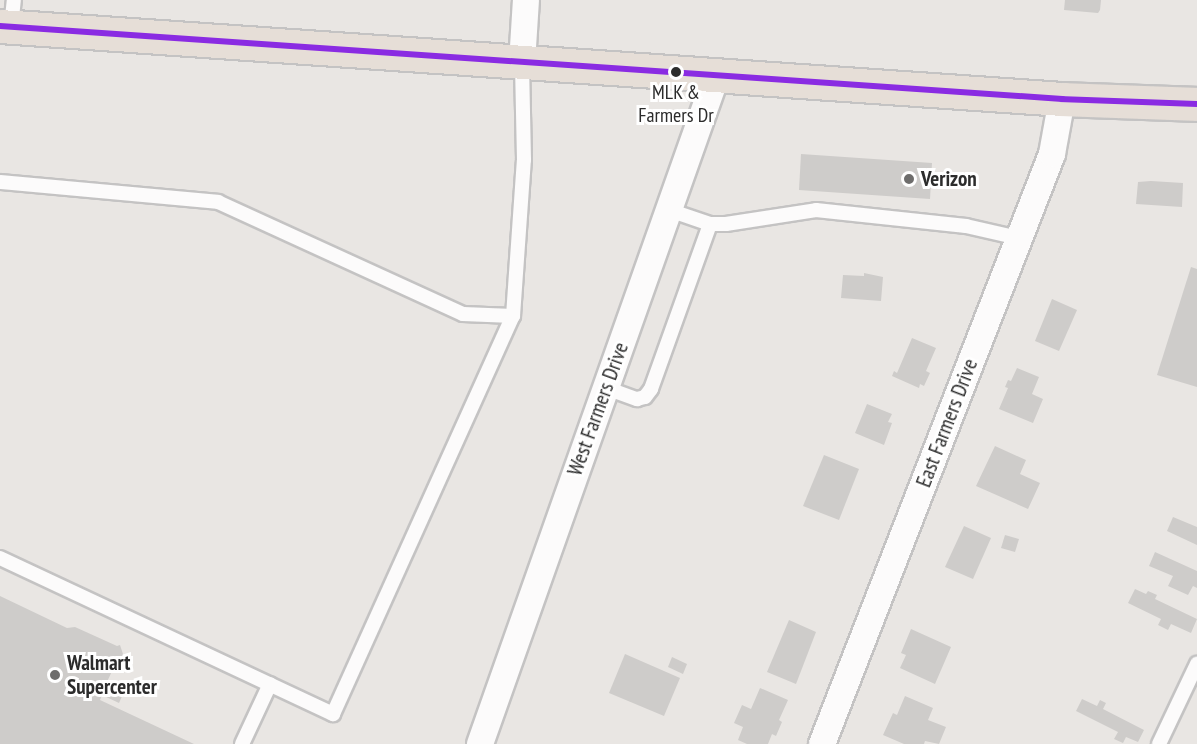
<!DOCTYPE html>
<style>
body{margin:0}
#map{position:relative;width:1197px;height:744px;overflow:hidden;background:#e9e6e3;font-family:"PT Sans Narrow",sans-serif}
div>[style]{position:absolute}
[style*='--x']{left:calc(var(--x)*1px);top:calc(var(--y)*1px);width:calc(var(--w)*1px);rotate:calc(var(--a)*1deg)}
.building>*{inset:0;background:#ceccca}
.roads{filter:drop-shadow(2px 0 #c4c3c3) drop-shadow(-2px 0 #c4c3c3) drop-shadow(0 2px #c4c3c3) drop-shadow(0 -2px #c4c3c3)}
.lane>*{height:14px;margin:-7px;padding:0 7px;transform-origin:7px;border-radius:7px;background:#fcfbfb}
.street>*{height:26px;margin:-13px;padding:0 13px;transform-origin:13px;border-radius:13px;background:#fcfbfb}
.highway>*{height:33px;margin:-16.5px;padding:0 16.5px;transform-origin:16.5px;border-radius:16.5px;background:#e6ded7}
.bus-1>*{height:6px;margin:-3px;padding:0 3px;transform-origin:3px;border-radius:3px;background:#8a2be2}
.dots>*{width:16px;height:16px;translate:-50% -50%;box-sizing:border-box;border:3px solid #fff;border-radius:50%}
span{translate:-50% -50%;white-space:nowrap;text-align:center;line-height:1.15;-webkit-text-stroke:6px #fff;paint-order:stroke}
.bus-label{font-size:20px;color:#2c2c2c}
.poi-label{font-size:21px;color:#2c2c2c;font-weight:700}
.left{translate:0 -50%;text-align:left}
.street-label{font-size:21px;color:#2c2c2c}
</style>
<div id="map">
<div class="building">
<div style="clip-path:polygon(1065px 0,1101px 0,1100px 10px,1098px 13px,1064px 10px)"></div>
<div style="clip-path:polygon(801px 154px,932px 163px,930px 199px,799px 190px)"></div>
<div style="clip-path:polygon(1151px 181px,1183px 183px,1182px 207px,1136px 204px,1138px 182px)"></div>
<div style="clip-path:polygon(1191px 267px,1197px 269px,1197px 387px,1157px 375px)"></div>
<div style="clip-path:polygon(864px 273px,883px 277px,881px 301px,841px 298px,843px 275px,864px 276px)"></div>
<div style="clip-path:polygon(1052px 299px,1077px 310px,1059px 351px,1035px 341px)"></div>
<div style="clip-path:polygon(912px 338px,936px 348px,926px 371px,930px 373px,924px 386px,920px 384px,919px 388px,892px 376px,894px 371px,897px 373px)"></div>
<div style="clip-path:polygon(1017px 368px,1039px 377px,1032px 394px,1043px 399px,1033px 423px,999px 409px,1008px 388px,1005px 387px,1008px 380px,1011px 381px)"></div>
<div style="clip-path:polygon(867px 404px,892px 414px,888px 422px,892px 423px,884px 445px,855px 433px)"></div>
<div style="clip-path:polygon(995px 446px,1026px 460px,1020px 474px,1040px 483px,1028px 509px,976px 486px)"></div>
<div style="clip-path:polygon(824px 455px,859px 469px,839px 520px,803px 506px)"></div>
<div style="clip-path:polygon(1173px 517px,1197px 527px,1197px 545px,1167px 531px)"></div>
<div style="clip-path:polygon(964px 526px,991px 538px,973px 579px,945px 567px)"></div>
<div style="clip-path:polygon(1005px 535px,1019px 539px,1015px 552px,1001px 548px)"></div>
<div style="clip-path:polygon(1155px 552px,1197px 571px,1197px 588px,1193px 586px,1188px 595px,1168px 586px,1173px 576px,1149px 566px)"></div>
<div style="clip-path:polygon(1135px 589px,1146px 594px,1148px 591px,1157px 595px,1155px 599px,1197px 619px,1191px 633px,1171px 624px,1168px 630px,1158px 625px,1161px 619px,1128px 603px)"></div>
<div style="clip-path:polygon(0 596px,67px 628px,75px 627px,117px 646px,120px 645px,126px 663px,114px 667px,106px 684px,124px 692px,119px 703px,102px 695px,100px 700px,194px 744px,0 744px)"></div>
<div style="clip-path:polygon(789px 620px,816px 632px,796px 684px,767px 672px)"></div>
<div style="clip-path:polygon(911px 629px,951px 647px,935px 684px,900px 668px,906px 655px,901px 653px)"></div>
<div style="clip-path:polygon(625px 654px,680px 678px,664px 716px,609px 693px)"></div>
<div style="clip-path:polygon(672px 657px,687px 664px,683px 674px,668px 667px)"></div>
<div style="clip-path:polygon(760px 688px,788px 700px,779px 720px,782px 722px,776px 736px,772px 734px,768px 744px,747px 744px,738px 740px,743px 727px,734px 723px,742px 705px,751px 709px)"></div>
<div style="clip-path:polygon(905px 696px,933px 708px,928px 720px,946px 727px,939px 744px,925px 741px,924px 744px,904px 744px,883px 735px,893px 713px,897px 715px)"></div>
<div style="clip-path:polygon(1082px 699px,1097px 706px,1100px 700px,1106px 703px,1103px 709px,1144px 730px,1138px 742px,1126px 737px,1123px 743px,1114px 739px,1118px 732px,1076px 711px)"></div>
</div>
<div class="roads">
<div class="lane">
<div style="--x:11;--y:27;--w:27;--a:-84"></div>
<div style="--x:0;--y:182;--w:219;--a:5.2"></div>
<div style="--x:218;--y:202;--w:269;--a:24.6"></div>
<div style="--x:463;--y:314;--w:50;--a:2.3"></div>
<div style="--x:669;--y:210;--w:43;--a:18.9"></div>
<div style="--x:710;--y:224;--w:16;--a:0"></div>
<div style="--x:726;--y:224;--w:91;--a:-8.8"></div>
<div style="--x:816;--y:210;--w:151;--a:6.1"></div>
<div style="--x:966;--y:226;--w:54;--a:12.8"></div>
<div style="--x:606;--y:388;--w:33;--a:20"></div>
<div style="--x:637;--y:399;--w:8;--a:-14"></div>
<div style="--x:645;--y:397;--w:10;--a:-53"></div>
<div style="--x:651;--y:389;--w:175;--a:-70.3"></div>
<div style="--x:0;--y:558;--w:368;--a:25.1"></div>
<div style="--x:333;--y:714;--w:437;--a:-65.7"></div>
<div style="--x:513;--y:316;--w:156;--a:-86"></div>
<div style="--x:524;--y:160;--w:97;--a:-91.2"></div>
<div style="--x:242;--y:744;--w:66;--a:-65"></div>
<div style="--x:1159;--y:744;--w:89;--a:-64.6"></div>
</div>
<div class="street">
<div style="--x:522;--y:63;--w:63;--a:-86.4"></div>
<div style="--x:480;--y:744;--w:711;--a:-70.52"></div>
<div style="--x:822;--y:744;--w:633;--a:-68.7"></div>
<div style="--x:1052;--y:154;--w:56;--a:-79.7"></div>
</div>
<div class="highway">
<div style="--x:0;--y:26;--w:1065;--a:3.93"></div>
<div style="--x:1062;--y:99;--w:135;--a:2.1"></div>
</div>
</div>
<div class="bus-1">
<div style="--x:0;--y:26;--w:1065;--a:3.93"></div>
<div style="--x:1062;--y:99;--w:135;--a:2.1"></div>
</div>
<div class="dots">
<div style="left:676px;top:72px;background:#2c2c2c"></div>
<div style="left:909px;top:179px;background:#6e6d6c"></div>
<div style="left:55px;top:675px;background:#6e6d6c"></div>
</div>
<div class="bus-label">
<span style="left:676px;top:104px">MLK &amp;<br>Farmers Dr</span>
</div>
<div class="poi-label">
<span class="left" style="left:921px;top:179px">Verizon</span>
<span class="left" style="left:67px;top:675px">Walmart<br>Supercenter</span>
</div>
<div class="street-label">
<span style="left:598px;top:409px;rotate:-70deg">West Farmers Drive</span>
<span style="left:947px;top:423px;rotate:-69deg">East Farmers Drive</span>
</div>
</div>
